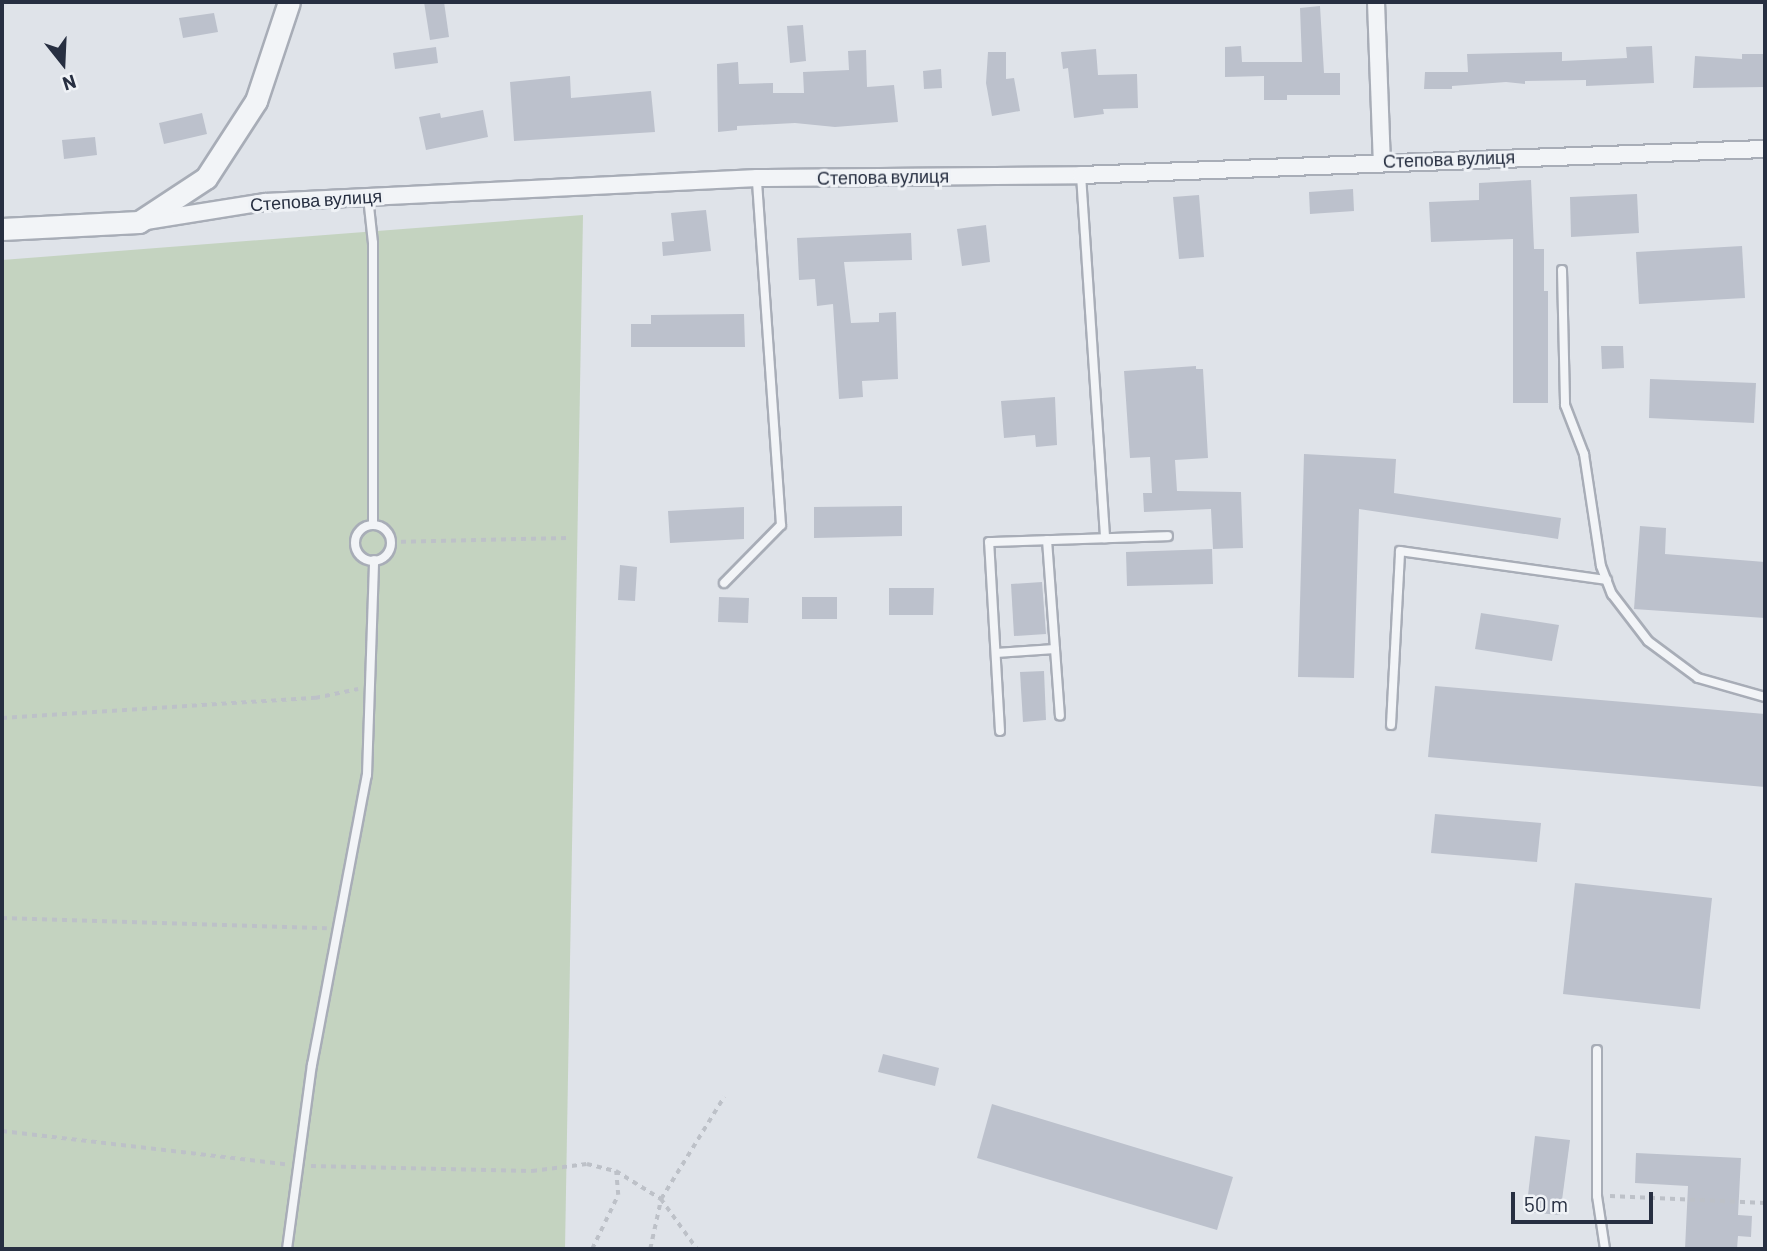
<!DOCTYPE html>
<meta charset="utf-8">
<style>
body{margin:0}
#map{position:relative;width:1767px;height:1251px;overflow:hidden;background:#dfe3e9;font-family:Barlow,sans-serif}
div>[style]{position:absolute}
[style*='--x']{left:calc(var(--x)*1px);top:calc(var(--y)*1px);width:calc(var(--w)*1px);rotate:calc(var(--a)*1deg)}
.green>*{inset:0;background:#c4d3c0}
.building>*{inset:0;background:#bcc1cc}
.path>*{height:3.5px;margin-top:-1.75px;transform-origin:0;background:repeating-linear-gradient(90deg,#bdc1c8 0 5px,transparent 0 10px)}
.roads{filter:drop-shadow(2px 0 #a8adb7) drop-shadow(-2px 0 #a8adb7) drop-shadow(0 2px #a8adb7) drop-shadow(0 -2px #a8adb7)}
.service>*{height:8px;margin:-4px;padding:0 4px;transform-origin:4px;border-radius:4px;background:#f2f4f7}
.service>.ring{margin:-4px;padding:0;box-sizing:content-box;background:none;border:8px solid #f2f4f7;border-radius:50%}
.minor>*{height:16px;margin:-8px;padding:0 8px;transform-origin:8px;border-radius:8px;background:#f2f4f7}
.tertiary>*{height:21px;margin:-10.5px;padding:0 10.5px;transform-origin:10.5px;border-radius:10.5px;background:#f2f4f7}
span{translate:-50% -50%;white-space:nowrap;text-align:center;line-height:1.15;-webkit-text-stroke:6px #eff2f6;paint-order:stroke}
.street-label{font-size:18px;color:#272f41}
.frame{position:absolute;inset:0;border:4px solid #272f41;pointer-events:none}
.north{position:absolute;left:28px;top:28px;width:70px;height:70px;-webkit-text-stroke:5px #eff2f6;paint-order:stroke;rotate:162deg;font-size:19px;font-weight:700;line-height:28px;text-align:center;color:#272f41}
.north::after{content:'';display:block;margin:auto;width:24px;height:32px;background:#272f41;clip-path:polygon(50% 0,100% 100%,50% 72%,0 100%)}
.scale{position:absolute;left:1511px;top:1192px;width:142px;height:32px;box-sizing:border-box;border:4px solid #272f41;border-top:0;padding-left:9px;font-size:21px;line-height:24px;white-space:nowrap;color:#272f41;-webkit-text-stroke:5px #eff2f6;paint-order:stroke}
</style>
<div id="map">
<div class="green">
<div style="clip-path:polygon(583px 215px,565px 1249px,2px 1249px,2px 260px)"></div>
</div>
<div class="building">
<div style="clip-path:polygon(424px 2px,444px 2px,449px 37px,430px 40px)"></div>
<div style="clip-path:polygon(1320px 6px,1324px 73px,1340px 73px,1340px 95px,1287px 95px,1287px 100px,1264px 100px,1264px 76px,1225px 77px,1225px 47px,1241px 46px,1242px 62px,1302px 62px,1300px 8px)"></div>
<div style="clip-path:polygon(214px 13px,218px 32px,183px 38px,179px 18px)"></div>
<div style="clip-path:polygon(803px 25px,806px 61px,790px 63px,787px 26px)"></div>
<div style="clip-path:polygon(1652px 46px,1654px 83px,1586px 86px,1586px 80px,1525px 81px,1525px 84px,1506px 82px,1452px 86px,1452px 89px,1424px 89px,1425px 72px,1468px 72px,1467px 54px,1562px 52px,1562px 61px,1627px 58px,1626px 47px)"></div>
<div style="clip-path:polygon(436px 47px,438px 63px,395px 69px,393px 53px)"></div>
<div style="clip-path:polygon(1096px 49px,1098px 75px,1137px 74px,1138px 108px,1103px 109px,1104px 114px,1074px 118px,1068px 68px,1063px 69px,1061px 52px)"></div>
<div style="clip-path:polygon(866px 50px,867px 87px,894px 85px,898px 122px,835px 127px,795px 123px,737px 126px,737px 130px,718px 132px,717px 64px,738px 62px,739px 84px,773px 83px,773px 93px,804px 93px,803px 72px,849px 70px,848px 51px)"></div>
<div style="clip-path:polygon(988px 52px,1006px 52px,1006px 79px,1014px 78px,1020px 111px,992px 116px,986px 83px)"></div>
<div style="clip-path:polygon(1742px 54px,1765px 54px,1765px 87px,1693px 88px,1695px 56px,1742px 59px)"></div>
<div style="clip-path:polygon(941px 69px,942px 88px,924px 89px,923px 71px)"></div>
<div style="clip-path:polygon(570px 76px,571px 98px,651px 91px,655px 132px,514px 141px,510px 82px)"></div>
<div style="clip-path:polygon(483px 110px,488px 137px,426px 150px,419px 117px,440px 113px,441px 118px)"></div>
<div style="clip-path:polygon(202px 113px,207px 134px,164px 144px,159px 123px)"></div>
<div style="clip-path:polygon(95px 137px,97px 155px,64px 159px,62px 140px)"></div>
<div style="clip-path:polygon(1531px 180px,1534px 249px,1544px 249px,1544px 291px,1548px 291px,1548px 403px,1513px 403px,1513px 239px,1431px 242px,1429px 202px,1479px 200px,1479px 183px)"></div>
<div style="clip-path:polygon(1353px 189px,1354px 211px,1310px 214px,1309px 192px)"></div>
<div style="clip-path:polygon(1637px 194px,1639px 233px,1571px 237px,1570px 197px)"></div>
<div style="clip-path:polygon(1199px 195px,1204px 257px,1179px 259px,1173px 197px)"></div>
<div style="clip-path:polygon(706px 210px,711px 251px,663px 256px,662px 242px,674px 241px,671px 213px)"></div>
<div style="clip-path:polygon(986px 225px,990px 262px,962px 266px,957px 229px)"></div>
<div style="clip-path:polygon(911px 233px,912px 260px,844px 262px,851px 323px,879px 322px,879px 313px,896px 312px,898px 379px,862px 381px,863px 397px,839px 399px,833px 304px,817px 306px,815px 279px,799px 280px,797px 238px)"></div>
<div style="clip-path:polygon(1742px 246px,1745px 298px,1639px 304px,1636px 252px)"></div>
<div style="clip-path:polygon(744px 314px,745px 347px,631px 347px,631px 324px,651px 324px,651px 315px)"></div>
<div style="clip-path:polygon(1601px 346px,1623px 346px,1624px 368px,1602px 369px)"></div>
<div style="clip-path:polygon(1196px 366px,1196px 369px,1203px 369px,1208px 458px,1175px 460px,1177px 491px,1241px 492px,1243px 548px,1213px 549px,1211px 509px,1144px 512px,1143px 493px,1152px 493px,1150px 457px,1130px 458px,1124px 371px)"></div>
<div style="clip-path:polygon(1650px 379px,1756px 383px,1754px 423px,1649px 418px)"></div>
<div style="clip-path:polygon(1055px 397px,1057px 445px,1036px 447px,1035px 435px,1004px 438px,1001px 401px)"></div>
<div style="clip-path:polygon(1304px 454px,1396px 459px,1394px 493px,1561px 518px,1558px 539px,1359px 509px,1354px 678px,1298px 677px)"></div>
<div style="clip-path:polygon(902px 506px,902px 536px,814px 538px,814px 507px)"></div>
<div style="clip-path:polygon(744px 507px,744px 539px,670px 543px,668px 511px)"></div>
<div style="clip-path:polygon(1640px 526px,1666px 528px,1665px 554px,1765px 562px,1765px 618px,1634px 609px)"></div>
<div style="clip-path:polygon(1212px 549px,1213px 584px,1127px 586px,1126px 552px)"></div>
<div style="clip-path:polygon(620px 565px,637px 567px,635px 601px,618px 600px)"></div>
<div style="clip-path:polygon(1042px 582px,1046px 634px,1014px 636px,1011px 584px)"></div>
<div style="clip-path:polygon(889px 588px,934px 588px,933px 615px,889px 615px)"></div>
<div style="clip-path:polygon(719px 597px,749px 598px,748px 623px,718px 622px)"></div>
<div style="clip-path:polygon(802px 597px,837px 597px,837px 619px,802px 619px)"></div>
<div style="clip-path:polygon(1481px 613px,1559px 625px,1552px 661px,1475px 649px)"></div>
<div style="clip-path:polygon(1044px 671px,1046px 720px,1023px 722px,1020px 672px)"></div>
<div style="clip-path:polygon(1435px 686px,1765px 714px,1765px 787px,1428px 757px)"></div>
<div style="clip-path:polygon(1435px 814px,1541px 823px,1537px 862px,1431px 853px)"></div>
<div style="clip-path:polygon(1575px 883px,1712px 898px,1700px 1009px,1563px 994px)"></div>
<div style="clip-path:polygon(883px 1054px,939px 1068px,935px 1086px,878px 1072px)"></div>
<div style="clip-path:polygon(992px 1104px,1233px 1177px,1217px 1230px,977px 1158px)"></div>
<div style="clip-path:polygon(1535px 1136px,1570px 1140px,1560px 1215px,1526px 1212px)"></div>
<div style="clip-path:polygon(1636px 1153px,1741px 1158px,1738px 1215px,1752px 1216px,1751px 1237px,1738px 1236px,1737px 1249px,1685px 1249px,1688px 1186px,1635px 1183px)"></div>
</div>
<div class="path">
<div style="--x:391;--y:542;--w:177;--a:-1.3"></div>
<div style="--x:2;--y:718;--w:314;--a:-3.7"></div>
<div style="--x:315;--y:698;--w:44;--a:-11.8"></div>
<div style="--x:2;--y:918;--w:325;--a:1.8"></div>
<div style="--x:2;--y:1131;--w:285;--a:6.7"></div>
<div style="--x:311;--y:1166;--w:221;--a:1.3"></div>
<div style="--x:532;--y:1171;--w:55;--a:-7.3"></div>
<div style="--x:587;--y:1164;--w:30;--a:14"></div>
<div style="--x:616;--y:1171;--w:53;--a:31.9"></div>
<div style="--x:661;--y:1199;--w:62;--a:54.2"></div>
<div style="--x:1610;--y:1196;--w:155;--a:2.6"></div>
<div style="--x:592;--y:1249;--w:60;--a:-64.3"></div>
<div style="--x:618;--y:1195;--w:24;--a:-95"></div>
<div style="--x:650;--y:1249;--w:51;--a:-77.6"></div>
<div style="--x:661;--y:1199;--w:120;--a:-58.3"></div>
</div>
<div class="roads">
<div class="service">
<div style="--x:1081;--y:175;--w:364;--a:86.2"></div>
<div style="--x:368;--y:197;--w:46;--a:83.8"></div>
<div style="--x:373;--y:243;--w:282;--a:90"></div>
<div style="--x:1562;--y:270;--w:135;--a:88.7"></div>
<div style="--x:1565;--y:405;--w:53;--a:68.8"></div>
<div style="--x:1584;--y:454;--w:113;--a:81.4"></div>
<div style="--x:1601;--y:566;--w:30;--a:69"></div>
<div style="--x:1612;--y:594;--w:59;--a:52.5"></div>
<div style="--x:1648;--y:641;--w:62;--a:36.5"></div>
<div style="--x:1698;--y:678;--w:70;--a:15.8"></div>
<div class="ring" style="left:355px;top:525px;width:28px;height:28px"></div>
<div style="--x:1047;--y:540;--w:176;--a:85.8"></div>
<div style="--x:724;--y:583;--w:81;--a:-45.5"></div>
<div style="--x:781;--y:525;--w:348;--a:-94"></div>
<div style="--x:996;--y:653;--w:59;--a:-3.9"></div>
<div style="--x:1391;--y:725;--w:174;--a:-87"></div>
<div style="--x:1400;--y:551;--w:209;--a:8"></div>
<div style="--x:1000;--y:731;--w:189;--a:-93.3"></div>
<div style="--x:989;--y:542;--w:179;--a:-1.9"></div>
<div style="--x:1597;--y:1050;--w:146;--a:90"></div>
<div style="--x:1597;--y:1196;--w:54;--a:81.4"></div>
<div style="--x:287;--y:1249;--w:186;--a:-82.3"></div>
<div style="--x:312;--y:1065;--w:295;--a:-79.3"></div>
<div style="--x:367;--y:775;--w:215;--a:-88.1"></div>
</div>
<div class="minor">
<div style="--x:1376;--y:2;--w:160;--a:87.9"></div>
<div style="--x:146;--y:221;--w:121;--a:-9.1"></div>
<div style="--x:265;--y:202;--w:493;--a:-2.8"></div>
<div style="--x:757;--y:178;--w:324;--a:-0.5"></div>
<div style="--x:1081;--y:175;--w:684;--a:-2.18"></div>
</div>
<div class="tertiary">
<div style="--x:2;--y:229;--w:137;--a:-2.9"></div>
<div style="--x:139;--y:222;--w:80;--a:-33.3"></div>
<div style="--x:206;--y:178;--w:92;--a:-57"></div>
<div style="--x:256;--y:101;--w:104;--a:-71.6"></div>
</div>
</div>
<div class="street-label">
<span style="left:1449px;top:159px;rotate:-2deg">Степова вулиця</span>
<span style="left:883px;top:177px;rotate:-1deg">Степова вулиця</span>
<span style="left:316px;top:200px;rotate:-4deg">Степова вулиця</span>
</div>
<div class="frame"></div>
<div class="north">N</div>
<div class="scale">50 m</div>
</div>
